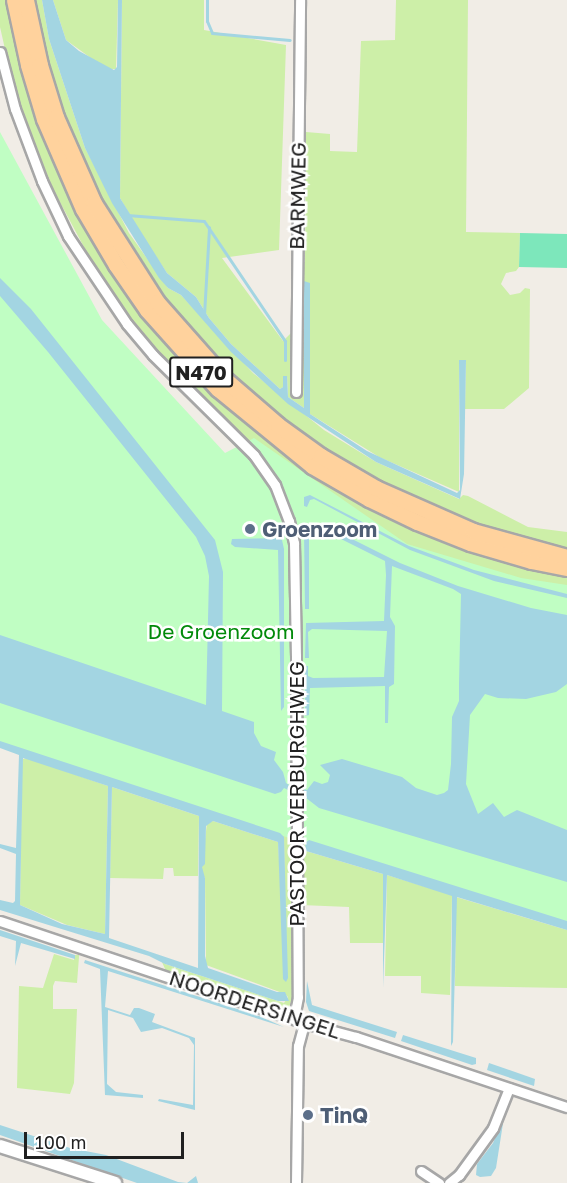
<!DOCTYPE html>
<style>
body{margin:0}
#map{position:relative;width:567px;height:1183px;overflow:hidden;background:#f1ede6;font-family:"Golos Text",sans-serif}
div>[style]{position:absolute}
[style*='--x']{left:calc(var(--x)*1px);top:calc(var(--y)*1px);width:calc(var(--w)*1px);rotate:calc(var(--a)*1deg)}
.grass>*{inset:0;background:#cdefa8}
.park>*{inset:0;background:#c0fec3}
.pitch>*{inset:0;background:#7de7bb}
.water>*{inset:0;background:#a3d5e2}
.stream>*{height:3px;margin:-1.5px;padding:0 1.5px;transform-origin:1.5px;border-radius:1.5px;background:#a3d5e2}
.roads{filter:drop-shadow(2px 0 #a7a7a7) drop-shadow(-2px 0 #a7a7a7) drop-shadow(0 2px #a7a7a7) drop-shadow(0 -2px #a7a7a7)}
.minor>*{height:9px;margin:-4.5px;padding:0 4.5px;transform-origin:4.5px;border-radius:4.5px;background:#fff}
.tertiary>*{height:12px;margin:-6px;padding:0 6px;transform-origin:6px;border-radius:6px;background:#fff}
.primary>*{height:15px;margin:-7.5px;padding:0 7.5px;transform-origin:7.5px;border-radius:7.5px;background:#ffd29d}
.dots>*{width:16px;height:16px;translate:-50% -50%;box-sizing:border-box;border:3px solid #fff;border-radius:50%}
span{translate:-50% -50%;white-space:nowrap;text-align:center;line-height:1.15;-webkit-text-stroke:5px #fff;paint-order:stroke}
.shield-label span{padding:2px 4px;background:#fff;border:2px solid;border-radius:4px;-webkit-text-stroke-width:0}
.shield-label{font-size:20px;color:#202020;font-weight:700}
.street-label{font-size:21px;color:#202020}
.service-label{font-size:21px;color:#4e5e75;font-weight:700}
.left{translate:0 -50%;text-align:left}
.park-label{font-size:21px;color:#028a0a}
.scale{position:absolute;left:24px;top:1132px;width:160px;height:27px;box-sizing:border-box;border:3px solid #202020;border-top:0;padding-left:8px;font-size:18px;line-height:21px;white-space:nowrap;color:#202020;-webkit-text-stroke:4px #fff;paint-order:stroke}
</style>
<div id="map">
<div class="grass">
<div style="clip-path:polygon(0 0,12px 0,57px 159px,248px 420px,567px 572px,567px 594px,421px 561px,251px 445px,169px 366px,116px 300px,93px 264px,46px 176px,12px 80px,0 27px)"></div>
<div style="clip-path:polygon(30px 0,42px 0,49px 39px,85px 148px,129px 233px,168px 288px,181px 295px,253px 373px,324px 430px,376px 462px,459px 499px,463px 495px,468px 496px,528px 527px,567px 532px,567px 553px,455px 521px,314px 447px,210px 360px,119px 240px,54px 97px)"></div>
<div style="clip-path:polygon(53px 0,118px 0,116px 69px,106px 69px,66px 40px)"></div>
<div style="clip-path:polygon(122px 0,204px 0,204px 30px,286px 45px,279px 250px,222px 258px,283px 341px,293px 331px,293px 396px,298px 395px,299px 263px,305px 262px,306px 132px,330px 134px,330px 151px,357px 152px,361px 41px,395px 40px,396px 0,468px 0,466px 232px,520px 233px,519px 267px,516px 271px,506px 273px,501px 284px,510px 295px,520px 293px,525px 288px,530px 289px,529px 388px,504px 409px,465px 409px,466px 360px,459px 360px,459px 492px,379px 457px,310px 414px,310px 283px,304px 408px,288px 397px,287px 376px,283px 376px,283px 387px,280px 389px,231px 344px,209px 318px,196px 297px,167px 273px,143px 237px,120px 198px)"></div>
<div style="clip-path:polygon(0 726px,291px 823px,294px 994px,289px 1007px,278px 1009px,244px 998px,242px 993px,231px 990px,228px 993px,166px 971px,161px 960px,165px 964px,284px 1003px,288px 997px,285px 994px,206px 965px,205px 878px,201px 872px,207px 823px,213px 821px,278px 842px,286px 980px,284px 838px)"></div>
<div style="clip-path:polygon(27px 758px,108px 786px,105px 934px,67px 925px,20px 905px,22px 766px,23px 759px)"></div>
<div style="clip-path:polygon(112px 787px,199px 816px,198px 876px,174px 876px,173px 868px,164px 868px,163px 879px,110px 878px)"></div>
<div style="clip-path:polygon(304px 826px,306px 851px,383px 874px,383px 943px,350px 943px,349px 907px,301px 905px,300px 851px)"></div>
<div style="clip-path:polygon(387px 875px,452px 895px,450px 995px,421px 993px,421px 976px,385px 976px)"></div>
<div style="clip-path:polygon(456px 897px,567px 930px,567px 988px,455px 986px)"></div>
<div style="clip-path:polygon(54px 954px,74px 960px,75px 955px,79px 955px,79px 957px,77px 983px,55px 981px,53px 986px,53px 1009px,77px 1009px,74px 1083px,70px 1094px,17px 1088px,19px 986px,43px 988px)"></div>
</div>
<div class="park">
<div style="clip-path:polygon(0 132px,102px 320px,225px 453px,254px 438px,407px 544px,521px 578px,567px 585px,567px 926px,0 746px)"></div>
</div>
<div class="pitch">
<div style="clip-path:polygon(520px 233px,567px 234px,567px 268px,519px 267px)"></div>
</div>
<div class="water">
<div style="clip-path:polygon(42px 0,53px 0,66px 40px,79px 51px,114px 70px,117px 67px,118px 0,122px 0,120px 198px,167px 273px,196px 297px,209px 318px,231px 344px,280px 389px,283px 387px,283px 376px,287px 376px,288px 397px,304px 408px,304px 281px,310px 283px,310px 414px,367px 451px,457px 493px,460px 490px,459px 360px,466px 360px,464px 474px,460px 499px,376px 462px,288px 404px,231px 352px,181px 295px,168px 288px,159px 278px,112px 203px,85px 148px,49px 39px)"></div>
<div style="clip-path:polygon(0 278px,31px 309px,215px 540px,223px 572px,222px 711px,254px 722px,254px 733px,261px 746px,276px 752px,274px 760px,283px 772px,286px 783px,289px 785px,288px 790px,284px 788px,281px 792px,275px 794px,0 703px,0 635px,206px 705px,209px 576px,205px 556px,196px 537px,48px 352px,0 296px)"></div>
<div style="clip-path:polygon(310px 495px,409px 546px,474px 570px,567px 594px,567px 598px,494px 581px,410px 550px,314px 499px,310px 500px,307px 507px,304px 506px,304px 497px)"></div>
<div style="clip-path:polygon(308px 524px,332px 529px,400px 563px,458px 586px,531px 608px,567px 615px,567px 684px,556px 692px,526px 699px,498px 698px,485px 694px,470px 715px,466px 784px,478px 814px,493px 803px,504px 817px,517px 810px,567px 830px,567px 882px,319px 808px,301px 794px,303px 789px,307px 790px,314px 781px,322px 784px,328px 782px,330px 775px,320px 765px,342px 759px,402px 777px,416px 788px,437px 795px,444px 793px,448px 790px,451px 764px,452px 717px,459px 701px,459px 684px,461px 594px,453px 589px,392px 566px,390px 617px,395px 626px,394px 684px,389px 687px,388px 723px,385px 723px,385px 686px,310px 688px,309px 715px,305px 716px,305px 666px,308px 666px,308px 676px,313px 678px,384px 677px,387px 631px,312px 629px,308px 632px,309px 658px,305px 658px,306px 623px,384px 621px,386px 575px,385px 561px,327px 532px,313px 530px,309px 534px,309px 609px,305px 609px,304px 531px)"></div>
<div style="clip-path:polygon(279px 538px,282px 540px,284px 549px,284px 707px,281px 711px,278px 550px,235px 547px,231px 544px,232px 539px)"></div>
<div style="clip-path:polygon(evenodd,0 741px,280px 833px,284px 837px,288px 978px,286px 982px,283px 979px,278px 842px,213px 821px,206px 826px,205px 864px,202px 867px,205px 878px,205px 956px,208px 968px,277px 992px,285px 992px,289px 1001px,278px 1001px,165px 964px,149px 956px,0 910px,0 900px,13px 903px,15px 901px,16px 854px,0 848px,0 844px,16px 848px,19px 755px,0 748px,0 741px,23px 758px,108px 786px,105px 934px,62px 924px,20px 905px,23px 758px,0 741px,112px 787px,199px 816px,198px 968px,109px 938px,112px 787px)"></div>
<div style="clip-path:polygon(309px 840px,567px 921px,567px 930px,457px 897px,453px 1042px,451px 1046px,452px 896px,387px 875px,383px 988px,383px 874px,306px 851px,305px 843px)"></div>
<div style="clip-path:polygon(0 930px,75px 955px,75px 959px,21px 943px,15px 966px,16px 941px,0 936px)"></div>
<div style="clip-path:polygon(85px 960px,259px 1016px,284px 1027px,108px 971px,105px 1007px,130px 1015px,134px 1008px,139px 1008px,155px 1014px,152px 1022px,195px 1038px,195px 1110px,158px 1101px,159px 1099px,193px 1105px,194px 1045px,189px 1038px,162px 1028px,141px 1032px,133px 1018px,108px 1010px,107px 1084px,116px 1092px,143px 1095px,143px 1098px,105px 1095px,100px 969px,84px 963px)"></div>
<div style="clip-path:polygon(307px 981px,312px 1005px,397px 1032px,395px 1038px,309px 1011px,306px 1002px)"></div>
<div style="clip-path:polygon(403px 1035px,476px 1058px,476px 1064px,472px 1065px,401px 1041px)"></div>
<div style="clip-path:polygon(489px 1063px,535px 1079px,534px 1086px,487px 1070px)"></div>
<div style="clip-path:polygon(504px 1117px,496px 1168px,491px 1176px,480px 1177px,476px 1175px,477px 1164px,493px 1143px)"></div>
<div style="clip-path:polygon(0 1125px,70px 1148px,106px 1155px,178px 1182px,187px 1183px,196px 1176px,198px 1183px,137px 1183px,0 1135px)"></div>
</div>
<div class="stream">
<div style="--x:207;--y:0;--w:21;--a:90"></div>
<div style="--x:207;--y:21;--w:13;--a:67"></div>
<div style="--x:212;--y:33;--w:78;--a:5.1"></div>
<div style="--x:127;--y:215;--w:77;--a:4.5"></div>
<div style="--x:204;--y:221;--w:145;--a:56"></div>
<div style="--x:285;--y:341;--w:19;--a:90"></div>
<div style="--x:204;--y:315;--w:88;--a:-86.7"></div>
</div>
<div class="roads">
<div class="minor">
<div style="--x:0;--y:52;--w:59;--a:75.3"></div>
<div style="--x:15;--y:109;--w:77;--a:69.4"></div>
<div style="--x:42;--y:181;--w:61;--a:64.7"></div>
<div style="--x:68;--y:236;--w:106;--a:56.2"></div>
<div style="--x:127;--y:324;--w:40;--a:50"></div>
<div style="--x:153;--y:355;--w:142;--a:44.7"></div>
<div style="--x:254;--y:455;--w:37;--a:55"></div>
<div style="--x:275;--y:485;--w:39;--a:69"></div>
<div style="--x:289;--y:521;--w:23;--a:77"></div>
<div style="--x:294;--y:543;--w:113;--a:89"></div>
<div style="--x:296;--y:656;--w:341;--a:89.7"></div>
<div style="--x:298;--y:997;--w:20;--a:101"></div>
<div style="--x:296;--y:392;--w:392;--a:-89.4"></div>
<div style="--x:0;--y:921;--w:321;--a:18.5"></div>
<div style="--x:304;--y:1023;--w:54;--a:15.1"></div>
<div style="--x:356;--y:1037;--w:222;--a:18.4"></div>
<div style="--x:421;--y:1171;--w:22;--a:34"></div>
<div style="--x:296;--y:1183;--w:137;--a:-89.2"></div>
<div style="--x:298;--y:1046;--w:24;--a:-75"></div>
<div style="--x:449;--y:1183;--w:13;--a:-39"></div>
<div style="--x:459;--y:1175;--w:58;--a:-54.1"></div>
<div style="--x:493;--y:1128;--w:43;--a:-68.2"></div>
</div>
<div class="tertiary">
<div style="--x:0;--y:1146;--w:121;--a:17.8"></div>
</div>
<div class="primary">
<div style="--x:14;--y:0;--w:66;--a:77.8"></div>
<div style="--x:28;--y:65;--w:56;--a:73.5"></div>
<div style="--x:44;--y:119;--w:98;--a:66.6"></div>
<div style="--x:83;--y:209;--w:65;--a:59.5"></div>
<div style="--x:116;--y:265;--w:55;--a:55.4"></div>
<div style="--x:147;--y:310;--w:106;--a:48.1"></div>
<div style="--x:218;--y:389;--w:122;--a:39.3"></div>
<div style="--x:312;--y:466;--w:66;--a:30.1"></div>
<div style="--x:369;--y:499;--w:53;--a:25.6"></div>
<div style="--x:417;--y:522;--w:57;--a:21.6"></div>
<div style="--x:470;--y:543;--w:64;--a:16.4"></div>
<div style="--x:531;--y:561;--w:37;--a:11"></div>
<div style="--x:26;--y:0;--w:66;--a:77.8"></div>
<div style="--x:40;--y:65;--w:54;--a:72.9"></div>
<div style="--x:56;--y:117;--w:94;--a:66.2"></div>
<div style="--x:94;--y:203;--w:117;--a:57.5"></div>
<div style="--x:157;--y:302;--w:106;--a:48.5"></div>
<div style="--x:227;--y:381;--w:67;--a:40.8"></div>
<div style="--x:278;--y:425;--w:53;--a:35.8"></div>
<div style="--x:321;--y:456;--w:64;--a:30.2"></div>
<div style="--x:376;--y:488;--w:106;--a:23.9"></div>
<div style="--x:473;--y:531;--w:98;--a:15.5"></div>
</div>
</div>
<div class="dots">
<div style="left:250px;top:529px;background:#5c6f8a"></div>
<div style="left:308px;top:1115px;background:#5c6f8a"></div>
</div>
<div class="shield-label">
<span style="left:201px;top:372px">N470</span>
</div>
<div class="street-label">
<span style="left:297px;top:196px;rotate:-89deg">BARMWEG</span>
<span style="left:296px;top:794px;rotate:-90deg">PASTOOR VERBURGHWEG</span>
<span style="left:255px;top:1004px;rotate:18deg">NOORDERSINGEL</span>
</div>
<div class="service-label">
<span class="left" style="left:262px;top:529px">Groenzoom</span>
<span class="left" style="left:320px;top:1115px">TinQ</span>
</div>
<div class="park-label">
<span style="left:221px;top:631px">De Groenzoom</span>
</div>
<div class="scale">100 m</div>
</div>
